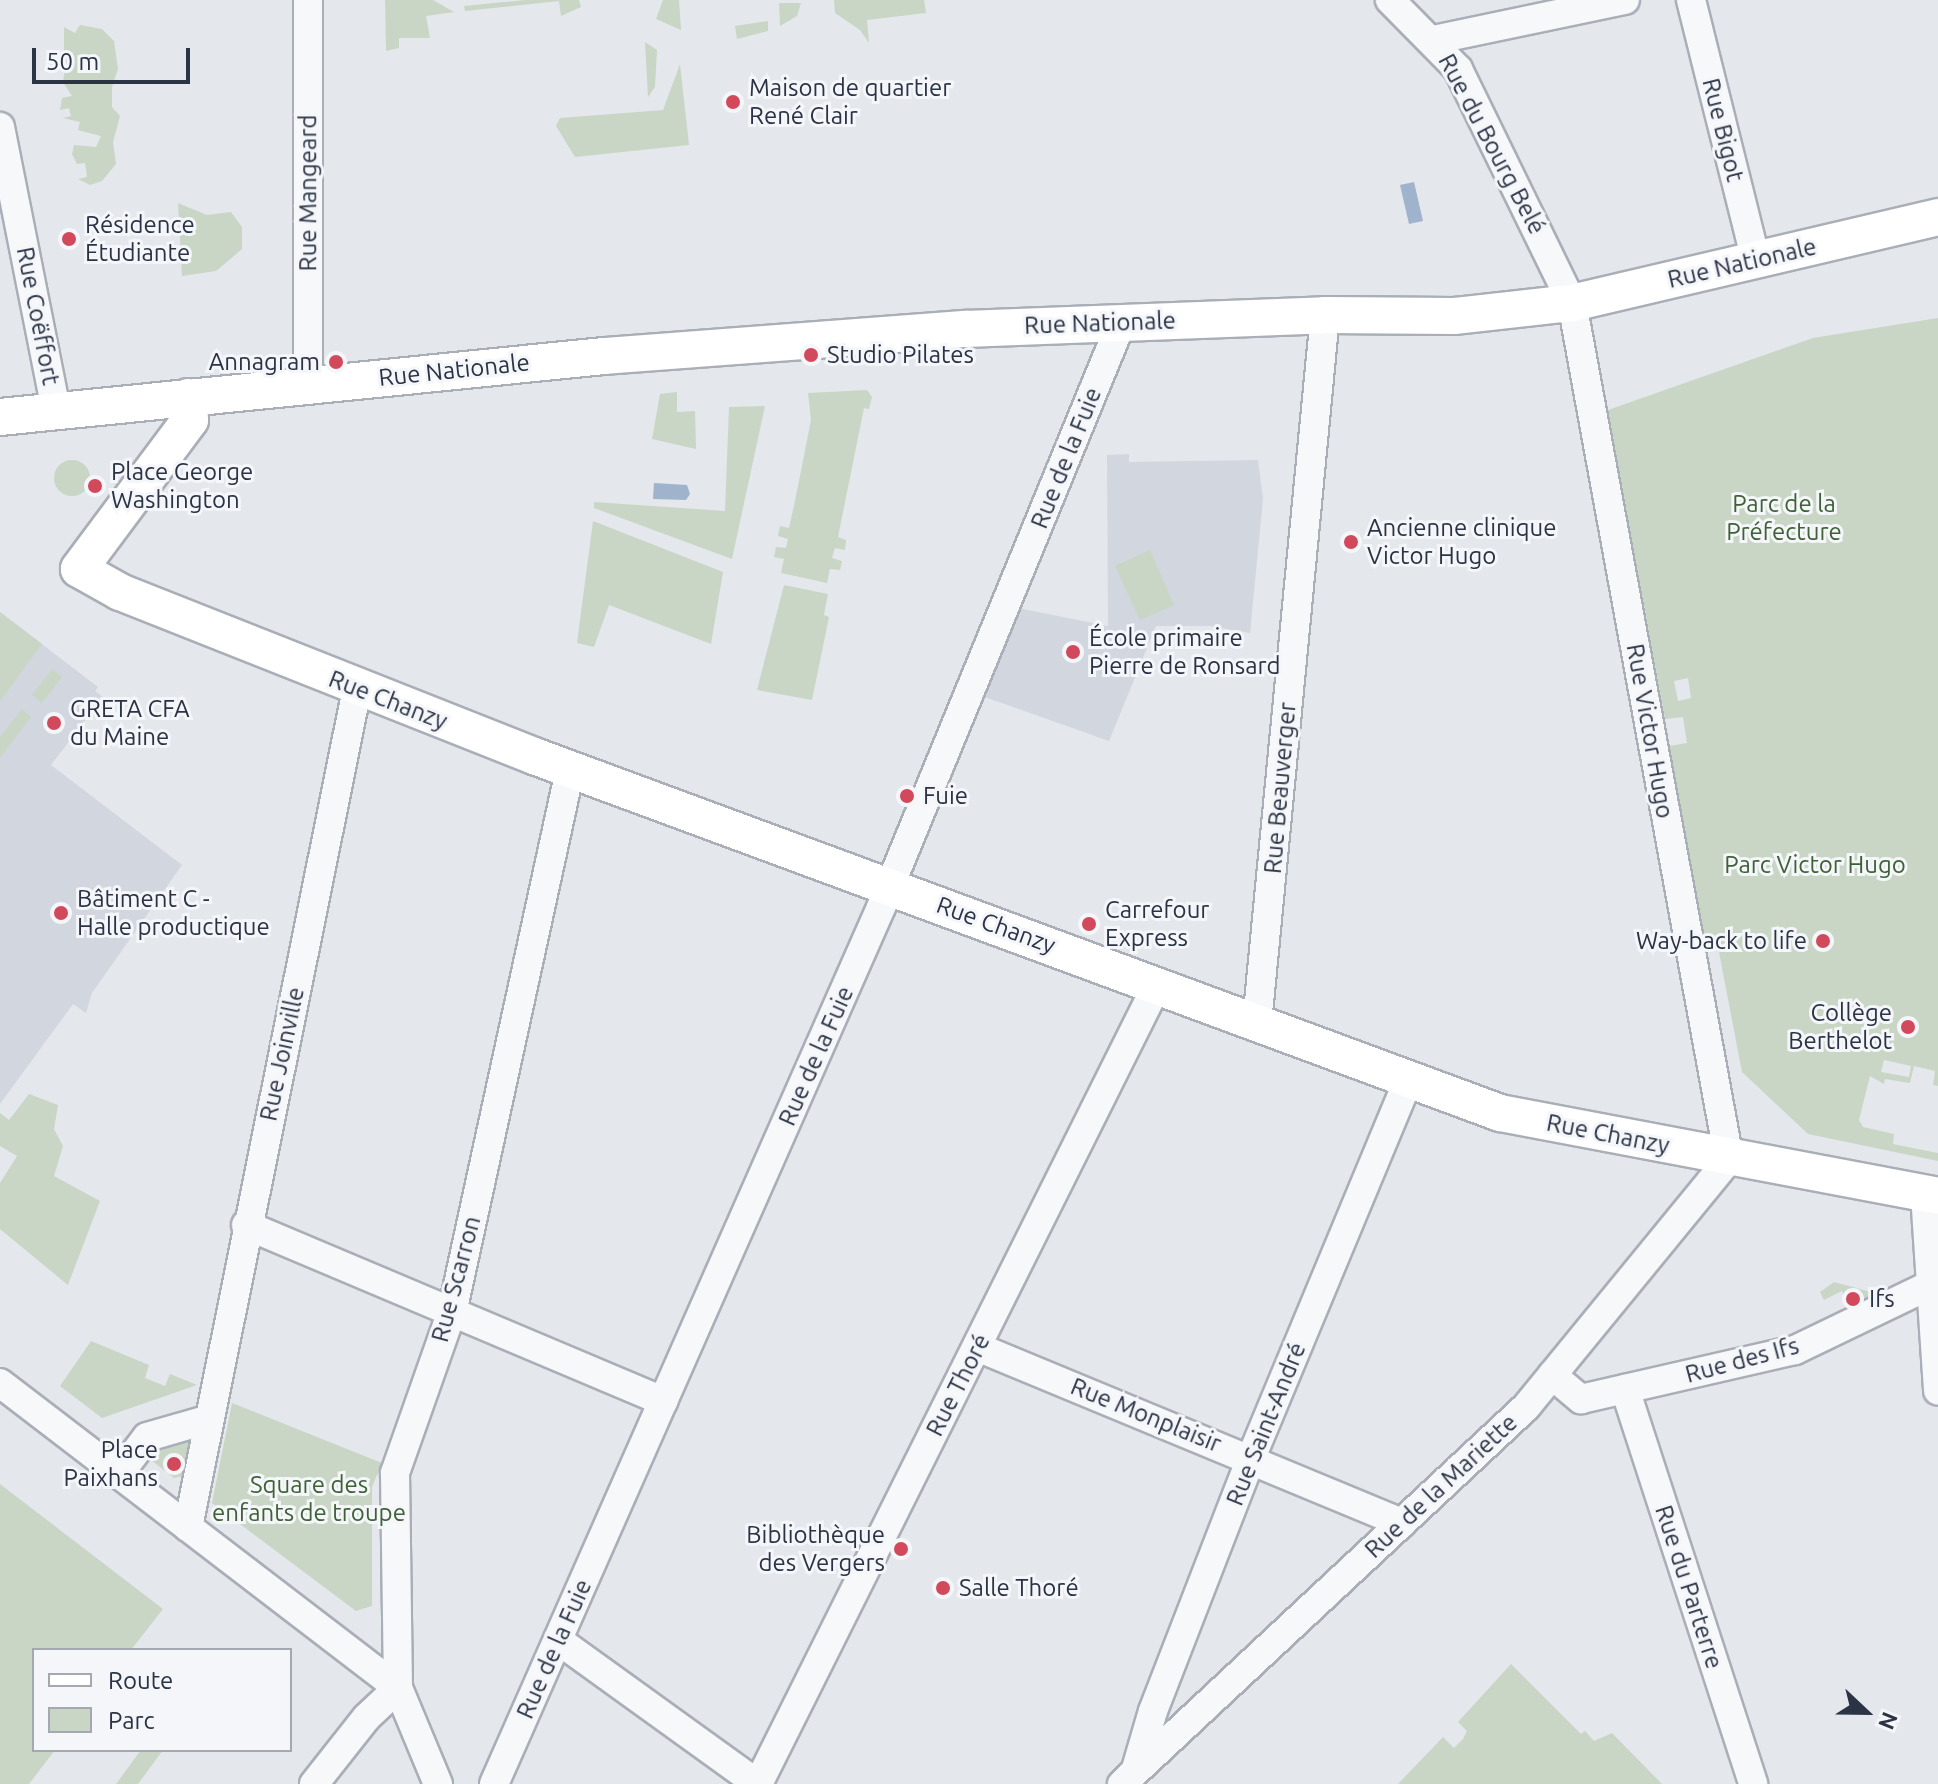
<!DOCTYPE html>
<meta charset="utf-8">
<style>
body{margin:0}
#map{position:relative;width:1938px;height:1784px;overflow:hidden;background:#e4e7ec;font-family:Ubuntu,sans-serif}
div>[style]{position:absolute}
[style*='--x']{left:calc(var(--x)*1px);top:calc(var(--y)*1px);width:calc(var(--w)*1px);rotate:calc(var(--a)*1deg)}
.built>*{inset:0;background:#d2d6de}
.green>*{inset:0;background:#c9d6c5}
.round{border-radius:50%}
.water>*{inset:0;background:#9fb4cc}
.roads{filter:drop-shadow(2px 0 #a9aeb7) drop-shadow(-2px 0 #a9aeb7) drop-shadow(0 2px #a9aeb7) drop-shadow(0 -2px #a9aeb7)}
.minor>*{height:28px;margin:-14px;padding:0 14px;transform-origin:14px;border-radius:14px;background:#f7f8fa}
.major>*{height:36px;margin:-18px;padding:0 18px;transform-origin:18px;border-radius:18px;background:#fff}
.dots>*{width:22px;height:22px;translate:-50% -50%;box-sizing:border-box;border:4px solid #f4f6f9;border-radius:50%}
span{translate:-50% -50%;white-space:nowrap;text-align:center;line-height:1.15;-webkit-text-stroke:6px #f4f6f9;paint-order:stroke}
.poi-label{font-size:24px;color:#2b3445}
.left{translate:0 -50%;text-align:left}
.right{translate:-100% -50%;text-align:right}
.street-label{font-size:24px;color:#2b3445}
.park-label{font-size:24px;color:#3f6138}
.legend{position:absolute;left:32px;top:1648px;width:260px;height:104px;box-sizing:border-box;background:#f4f6f9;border:2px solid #a4a8b1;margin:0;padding:10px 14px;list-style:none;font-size:24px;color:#2b3445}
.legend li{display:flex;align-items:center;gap:16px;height:40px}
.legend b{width:40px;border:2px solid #a4a8b1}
.north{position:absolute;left:1826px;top:1672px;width:80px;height:80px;-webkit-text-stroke:6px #f4f6f9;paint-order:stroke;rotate:112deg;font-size:22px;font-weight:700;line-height:32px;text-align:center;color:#2b3445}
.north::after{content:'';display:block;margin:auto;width:28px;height:36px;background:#2b3445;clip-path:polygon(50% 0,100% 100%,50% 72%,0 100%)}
.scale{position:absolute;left:32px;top:48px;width:158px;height:36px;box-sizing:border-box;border:4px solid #2b3445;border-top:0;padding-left:10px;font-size:24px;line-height:28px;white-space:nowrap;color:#2b3445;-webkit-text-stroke:6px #f4f6f9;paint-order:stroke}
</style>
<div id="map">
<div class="built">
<div style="clip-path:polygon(1129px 454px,1129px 462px,1258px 460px,1263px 499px,1250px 633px,1210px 626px,1156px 626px,1109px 741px,982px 696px,1018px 608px,1108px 626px,1107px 455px)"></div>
<div style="clip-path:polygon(0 612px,98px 687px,95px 691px,103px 697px,51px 765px,182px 865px,92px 993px,86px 1013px,73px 1004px,0 1104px)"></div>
</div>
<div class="green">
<div style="clip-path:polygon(385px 0,433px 0,454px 12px,426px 16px,430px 38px,399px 38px,399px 48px,386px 51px)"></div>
<div style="clip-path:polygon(526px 0,579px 0,581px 7px,561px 16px,559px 1px,465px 11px,464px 6px)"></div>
<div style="clip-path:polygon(663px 0,679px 0,681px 30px,656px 19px)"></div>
<div style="clip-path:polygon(834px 0,924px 0,926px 13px,867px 20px,869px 43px,860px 30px,835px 13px)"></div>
<div style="clip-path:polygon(779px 3px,801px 3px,797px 16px,780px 26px)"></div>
<div style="clip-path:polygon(768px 21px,768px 31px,737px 39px,735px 26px)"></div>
<div style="clip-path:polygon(80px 25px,102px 29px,114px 41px,118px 69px,112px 87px,112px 107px,120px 116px,113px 142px,116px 164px,102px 181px,90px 185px,78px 179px,87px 177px,85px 163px,77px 164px,72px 154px,74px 145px,96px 147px,101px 136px,78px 130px,80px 122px,63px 118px,71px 116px,69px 108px,60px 110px,62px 98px,72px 96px,63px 82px,65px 69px,59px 69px,57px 62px,64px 56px,64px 27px,75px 33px)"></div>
<div style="clip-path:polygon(645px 42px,657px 50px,655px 87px,648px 97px)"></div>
<div style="clip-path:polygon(680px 64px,689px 145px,575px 157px,556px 126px,560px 118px,663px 110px)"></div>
<div style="clip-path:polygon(178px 203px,207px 215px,231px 212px,242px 227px,242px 249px,216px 271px,182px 276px)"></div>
<div style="clip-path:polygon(evenodd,1938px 318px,1938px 1086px,1933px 1085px,1935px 1071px,1914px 1066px,1910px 1083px,1885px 1079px,1884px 1084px,1870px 1076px,1859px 1120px,1863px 1127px,1894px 1134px,1893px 1144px,1938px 1153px,1938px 1161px,1808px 1134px,1742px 1072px,1719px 952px,1703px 935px,1669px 746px,1687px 743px,1683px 717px,1665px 719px,1608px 410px,1813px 338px,1938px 318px,1688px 678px,1691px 698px,1678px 701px,1674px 681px,1688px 678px,1938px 318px,1884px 1060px,1911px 1066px,1909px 1077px,1881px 1072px,1884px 1060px)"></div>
<div style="clip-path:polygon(867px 390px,872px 397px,869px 409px,864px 408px,838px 537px,846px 540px,845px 550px,835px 548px,832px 558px,842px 561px,840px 570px,830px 569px,827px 583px,781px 573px,784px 559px,774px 557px,776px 547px,786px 548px,788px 539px,778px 536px,780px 526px,789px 528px,795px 501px,811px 420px,808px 393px)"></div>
<div style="clip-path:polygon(677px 392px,677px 412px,695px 411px,696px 449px,652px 439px,660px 394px)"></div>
<div style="clip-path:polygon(765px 406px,732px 559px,594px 508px,594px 502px,725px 511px,729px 407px)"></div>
<div class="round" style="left:54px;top:460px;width:36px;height:36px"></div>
<div style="clip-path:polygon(593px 521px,723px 572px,711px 644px,609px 605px,594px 647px,577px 643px)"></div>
<div style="clip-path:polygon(1150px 550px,1174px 605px,1140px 620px,1115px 566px)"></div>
<div style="clip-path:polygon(784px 585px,828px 594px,824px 615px,829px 617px,812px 700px,757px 690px)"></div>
<div style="clip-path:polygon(0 612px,42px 644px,0 701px)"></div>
<div style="clip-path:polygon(52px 669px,62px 677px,42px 703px,32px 695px)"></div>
<div style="clip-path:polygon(22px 709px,31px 717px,0 758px,0 737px)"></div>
<div style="clip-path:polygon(29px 1094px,58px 1105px,54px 1129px,63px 1146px,54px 1176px,100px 1201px,68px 1285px,0 1229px,0 1183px,17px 1156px,0 1146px,0 1113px,9px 1120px)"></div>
<div style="clip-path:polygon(1834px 1282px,1878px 1294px,1862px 1302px,1856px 1291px,1844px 1296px,1842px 1291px,1824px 1300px,1820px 1292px)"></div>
<div style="clip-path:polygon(91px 1341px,149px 1365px,145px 1378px,165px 1386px,170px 1374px,197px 1385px,102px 1418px,60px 1386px)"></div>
<div style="clip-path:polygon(232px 1403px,382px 1463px,372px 1487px,372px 1606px,356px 1611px,212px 1503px)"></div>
<div style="clip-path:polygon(186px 1431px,198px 1441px,186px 1475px,174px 1478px,146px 1456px,151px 1444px)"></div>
<div style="clip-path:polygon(0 1484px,163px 1609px,131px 1650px,34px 1650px,34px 1750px,55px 1750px,29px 1784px,0 1784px)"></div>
<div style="clip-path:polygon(1511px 1664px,1581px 1734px,1585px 1731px,1594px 1741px,1612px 1733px,1662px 1784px,1398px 1784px,1443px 1737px,1454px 1748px,1463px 1739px,1467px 1731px,1458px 1722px)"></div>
<div style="clip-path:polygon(141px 1750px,163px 1750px,138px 1784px,116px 1784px)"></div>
</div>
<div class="water">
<div style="clip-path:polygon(1414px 182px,1423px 221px,1409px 224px,1400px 185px)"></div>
<div style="clip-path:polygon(654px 483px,687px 485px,690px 494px,686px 500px,653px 499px)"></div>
</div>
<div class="roads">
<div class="minor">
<div style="--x:1691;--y:0;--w:268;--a:76"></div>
<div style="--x:1433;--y:40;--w:196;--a:-11.8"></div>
<div style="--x:0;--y:127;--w:289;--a:78.8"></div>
<div style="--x:308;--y:385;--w:385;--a:-90"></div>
<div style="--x:1257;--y:1023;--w:711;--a:-84.51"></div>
<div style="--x:1925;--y:1194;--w:197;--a:86.2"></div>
<div style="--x:246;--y:1225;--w:453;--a:22.9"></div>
<div style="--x:977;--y:1347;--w:460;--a:22.5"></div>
<div style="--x:1552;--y:1375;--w:38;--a:40"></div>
<div style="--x:1581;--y:1399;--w:220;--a:-12.9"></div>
<div style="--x:1795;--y:1350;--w:150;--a:-25.7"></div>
<div style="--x:0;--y:1383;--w:501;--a:37.46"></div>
<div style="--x:1625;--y:1389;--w:415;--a:72"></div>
<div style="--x:119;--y:1474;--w:46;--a:-52.9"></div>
<div style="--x:147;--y:1437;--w:61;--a:-16.1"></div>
<div style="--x:188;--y:1527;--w:855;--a:-78.6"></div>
<div style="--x:558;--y:1640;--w:246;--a:35.8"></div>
<div style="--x:1136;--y:1769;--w:60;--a:-73.7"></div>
<div style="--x:1153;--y:1711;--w:271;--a:-68.8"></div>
<div style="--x:1251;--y:1458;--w:411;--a:-67.4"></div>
<div style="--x:314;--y:1784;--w:85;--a:-51.7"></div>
<div style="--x:367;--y:1717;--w:42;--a:-43.1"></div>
<div style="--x:438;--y:1784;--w:104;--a:-112.6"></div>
<div style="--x:398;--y:1688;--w:215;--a:-90.8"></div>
<div style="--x:395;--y:1473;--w:175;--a:-70.6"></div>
<div style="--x:453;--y:1308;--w:551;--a:-77.73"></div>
<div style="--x:494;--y:1784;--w:961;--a:-66.18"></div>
<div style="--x:882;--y:905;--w:631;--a:-67.66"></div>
<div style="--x:758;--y:1784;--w:893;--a:-63.46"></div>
<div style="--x:1122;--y:1784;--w:553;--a:-43.02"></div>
<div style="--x:1526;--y:1407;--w:320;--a:-50.7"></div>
<div style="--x:1729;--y:1159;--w:870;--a:-100.39"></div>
<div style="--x:1572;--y:303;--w:260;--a:-116"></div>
<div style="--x:1458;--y:69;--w:97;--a:-134.6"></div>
</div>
<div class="major">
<div style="--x:188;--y:397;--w:23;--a:85"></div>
<div style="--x:190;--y:420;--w:186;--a:126.7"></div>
<div style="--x:79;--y:569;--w:47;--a:29.3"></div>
<div style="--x:120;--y:592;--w:445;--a:21.6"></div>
<div style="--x:534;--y:756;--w:1030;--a:20.28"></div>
<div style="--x:1500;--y:1113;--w:446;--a:10.7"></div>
<div style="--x:0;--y:417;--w:607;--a:-5.77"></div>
<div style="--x:604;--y:356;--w:362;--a:-4.3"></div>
<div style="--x:965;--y:329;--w:360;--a:-2.2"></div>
<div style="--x:1325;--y:315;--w:129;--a:0.4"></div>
<div style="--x:1454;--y:316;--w:119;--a:-6.3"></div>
<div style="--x:1572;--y:303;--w:376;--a:-13.2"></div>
</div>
</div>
<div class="dots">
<div style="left:733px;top:102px;background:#d1495b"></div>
<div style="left:69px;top:239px;background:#d1495b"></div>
<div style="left:811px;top:355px;background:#d1495b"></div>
<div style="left:336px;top:362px;background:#d1495b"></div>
<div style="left:95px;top:486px;background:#d1495b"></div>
<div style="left:1351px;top:542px;background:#d1495b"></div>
<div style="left:1073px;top:652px;background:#d1495b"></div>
<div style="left:54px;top:723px;background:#d1495b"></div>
<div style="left:907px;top:796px;background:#d1495b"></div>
<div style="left:61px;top:913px;background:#d1495b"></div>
<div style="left:1089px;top:924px;background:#d1495b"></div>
<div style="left:1823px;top:941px;background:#d1495b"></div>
<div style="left:1908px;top:1027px;background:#d1495b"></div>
<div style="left:1853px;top:1299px;background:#d1495b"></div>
<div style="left:174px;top:1464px;background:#d1495b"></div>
<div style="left:901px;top:1549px;background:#d1495b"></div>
<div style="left:943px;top:1588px;background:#d1495b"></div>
</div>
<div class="poi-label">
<span class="left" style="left:749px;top:102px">Maison de quartier<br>René Clair</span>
<span class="left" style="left:85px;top:239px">Résidence<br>Étudiante</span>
<span class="left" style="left:827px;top:355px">Studio Pilates</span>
<span class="right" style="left:320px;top:362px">Annagram</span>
<span class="left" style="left:111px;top:486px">Place George<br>Washington</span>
<span class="left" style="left:1367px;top:542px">Ancienne clinique<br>Victor Hugo</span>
<span class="left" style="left:1089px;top:652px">École primaire<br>Pierre de Ronsard</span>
<span class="left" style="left:70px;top:723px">GRETA CFA<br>du Maine</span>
<span class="left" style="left:923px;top:796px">Fuie</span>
<span class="left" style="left:77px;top:913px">Bâtiment C -<br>Halle productique</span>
<span class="left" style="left:1105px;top:924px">Carrefour<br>Express</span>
<span class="right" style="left:1807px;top:941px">Way-back to life</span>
<span class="right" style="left:1892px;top:1027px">Collège<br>Berthelot</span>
<span class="left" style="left:1869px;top:1299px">Ifs</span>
<span class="right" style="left:158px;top:1464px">Place<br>Paixhans</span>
<span class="right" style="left:885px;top:1549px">Bibliothèque<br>des Vergers</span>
<span class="left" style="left:959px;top:1588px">Salle Thoré</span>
</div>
<div class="street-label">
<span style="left:1723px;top:130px;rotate:76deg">Rue Bigot</span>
<span style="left:1492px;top:144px;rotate:62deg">Rue du Bourg Belé</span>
<span style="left:308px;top:193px;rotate:-90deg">Rue Mangeard</span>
<span style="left:1742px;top:263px;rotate:-13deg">Rue Nationale</span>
<span style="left:38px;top:316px;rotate:79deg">Rue Coëffort</span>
<span style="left:1100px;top:323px;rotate:-2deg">Rue Nationale</span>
<span style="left:454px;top:370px;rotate:-6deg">Rue Nationale</span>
<span style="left:1066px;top:458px;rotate:-68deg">Rue de la Fuie</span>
<span style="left:388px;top:700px;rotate:21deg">Rue Chanzy</span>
<span style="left:1650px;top:731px;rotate:80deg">Rue Victor Hugo</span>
<span style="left:1280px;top:788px;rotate:-85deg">Rue Beauverger</span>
<span style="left:996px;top:925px;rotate:20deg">Rue Chanzy</span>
<span style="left:282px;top:1054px;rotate:-78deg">Rue Joinville</span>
<span style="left:816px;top:1056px;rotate:-66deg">Rue de la Fuie</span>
<span style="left:1608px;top:1134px;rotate:11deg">Rue Chanzy</span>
<span style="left:456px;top:1279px;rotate:-75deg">Rue Scarron</span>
<span style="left:1742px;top:1360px;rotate:-15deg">Rue des Ifs</span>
<span style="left:958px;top:1385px;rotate:-63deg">Rue Thoré</span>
<span style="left:1146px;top:1415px;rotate:22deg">Rue Monplaisir</span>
<span style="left:1266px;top:1424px;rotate:-68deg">Rue Saint-André</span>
<span style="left:1441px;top:1486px;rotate:-43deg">Rue de la Mariette</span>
<span style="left:1689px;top:1587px;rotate:72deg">Rue du Parterre</span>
<span style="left:554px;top:1649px;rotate:-66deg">Rue de la Fuie</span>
</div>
<div class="park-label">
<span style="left:1784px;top:518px">Parc de la<br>Préfecture</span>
<span style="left:1815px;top:865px">Parc Victor Hugo</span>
<span style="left:309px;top:1499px">Square des<br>enfants de troupe</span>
</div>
<ul class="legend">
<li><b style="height:10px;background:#fff"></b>Route</li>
<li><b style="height:22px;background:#c9d6c5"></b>Parc</li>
</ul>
<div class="north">N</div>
<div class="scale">50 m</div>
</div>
